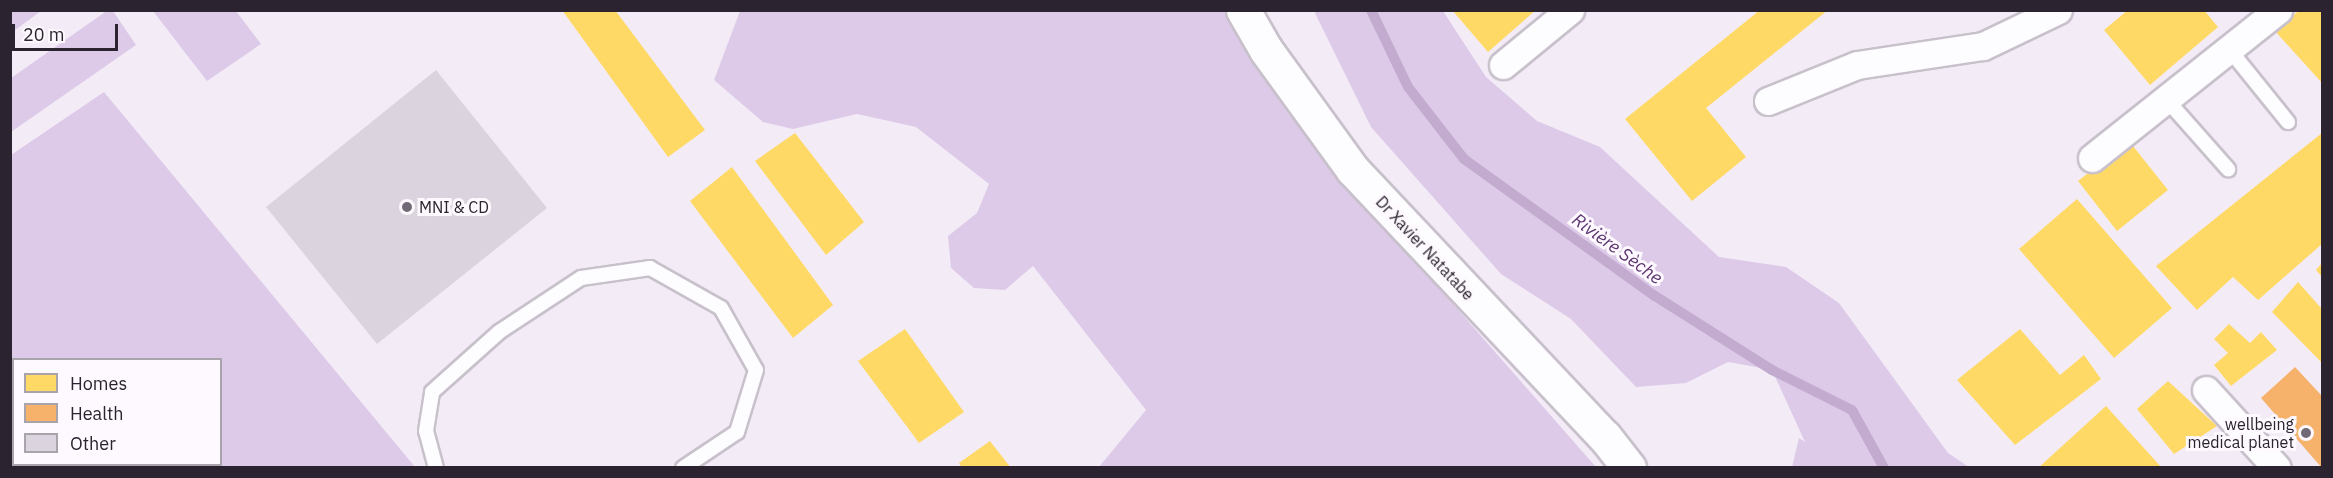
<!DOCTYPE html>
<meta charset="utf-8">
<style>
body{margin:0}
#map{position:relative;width:2333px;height:478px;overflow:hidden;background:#f3ecf7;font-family:"IBM Plex Sans",sans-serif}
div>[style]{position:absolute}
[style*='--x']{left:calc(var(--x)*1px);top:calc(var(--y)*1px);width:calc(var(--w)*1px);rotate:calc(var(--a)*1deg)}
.green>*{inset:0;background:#ddcae8}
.homes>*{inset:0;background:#ffd966}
.health>*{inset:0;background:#f6b26b}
.stream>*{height:10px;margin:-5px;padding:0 5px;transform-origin:5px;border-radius:5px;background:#c2abce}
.building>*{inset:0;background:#dbd4df}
.roads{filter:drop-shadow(2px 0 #c8c1cc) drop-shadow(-2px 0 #c8c1cc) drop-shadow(0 2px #c8c1cc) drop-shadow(0 -2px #c8c1cc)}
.lane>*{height:14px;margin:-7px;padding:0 7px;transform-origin:7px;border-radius:7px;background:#fdfcfe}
.street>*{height:27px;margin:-13.5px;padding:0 13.5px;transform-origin:13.5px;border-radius:13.5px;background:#fdfcfe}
.secondary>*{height:33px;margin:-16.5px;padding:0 16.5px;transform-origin:16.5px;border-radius:16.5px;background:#fdfcfe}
.dots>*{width:16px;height:16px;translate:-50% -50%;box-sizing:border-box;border:3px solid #fdf9ff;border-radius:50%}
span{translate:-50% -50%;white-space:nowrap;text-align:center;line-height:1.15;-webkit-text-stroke:6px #fdf9ff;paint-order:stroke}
.poi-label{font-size:16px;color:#2b232f}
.left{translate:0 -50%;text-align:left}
.right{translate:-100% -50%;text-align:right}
.street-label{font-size:16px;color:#2b232f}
.water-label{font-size:18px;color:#5b346f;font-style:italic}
.frame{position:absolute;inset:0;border:12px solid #2b232f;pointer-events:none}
.legend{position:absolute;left:12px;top:358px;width:210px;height:108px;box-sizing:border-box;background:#fdf9ff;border:2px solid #a9a3ac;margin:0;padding:8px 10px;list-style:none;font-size:18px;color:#2b232f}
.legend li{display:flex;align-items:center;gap:12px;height:30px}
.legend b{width:30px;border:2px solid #a9a3ac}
.scale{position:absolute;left:12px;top:24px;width:106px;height:27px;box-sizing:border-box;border:3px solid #2b232f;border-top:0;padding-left:8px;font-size:18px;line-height:21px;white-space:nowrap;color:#2b232f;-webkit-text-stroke:4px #fdf9ff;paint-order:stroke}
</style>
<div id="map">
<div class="green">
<div style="clip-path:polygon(11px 10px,41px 10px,41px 11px,11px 33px)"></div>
<div style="clip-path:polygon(108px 10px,113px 11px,136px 45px,11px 132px,11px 78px)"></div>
<div style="clip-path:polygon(153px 11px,236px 11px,261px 44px,207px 81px)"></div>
<div style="clip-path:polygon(740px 11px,1233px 11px,1304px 134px,1596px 467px,1099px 467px,1146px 410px,1033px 266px,1005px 290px,974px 288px,951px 268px,948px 236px,977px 213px,989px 184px,916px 127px,857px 114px,793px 129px,763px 122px,714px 80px)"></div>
<div style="clip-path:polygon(1314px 11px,1443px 11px,1486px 77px,1537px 121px,1600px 147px,1719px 257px,1786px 267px,1839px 303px,1948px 453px,1969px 467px,1792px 467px,1799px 438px,1805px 442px,1772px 370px,1728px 362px,1686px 383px,1636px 387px,1571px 319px,1501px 274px,1371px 127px)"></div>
<div style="clip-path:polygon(evenodd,104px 92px,415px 467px,11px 467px,11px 155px,104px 92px,14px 360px,220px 360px,220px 464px,14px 464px,14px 360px)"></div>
</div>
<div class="homes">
<div style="clip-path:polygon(562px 10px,615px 10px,705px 130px,668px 157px)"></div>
<div style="clip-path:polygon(1452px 10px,1536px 10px,1488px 52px)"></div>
<div style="clip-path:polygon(1760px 10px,1828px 10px,1706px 108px,1746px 157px,1692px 201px,1625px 119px)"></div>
<div style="clip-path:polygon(2128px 10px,2204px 10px,2218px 27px,2150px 85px,2104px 30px)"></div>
<div style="clip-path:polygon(2300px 10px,2322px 10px,2322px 83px,2274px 30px)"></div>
<div style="clip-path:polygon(795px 133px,864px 222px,826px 255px,755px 161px)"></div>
<div style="clip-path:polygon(2322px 133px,2322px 244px,2258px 300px,2233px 277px,2197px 310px,2156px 266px)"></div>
<div style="clip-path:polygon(2129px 141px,2168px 190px,2117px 231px,2078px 181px)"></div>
<div style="clip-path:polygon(732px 167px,833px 305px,793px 338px,690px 201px)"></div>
<div style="clip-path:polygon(2077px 199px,2172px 308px,2114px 358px,2019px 249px)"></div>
<div style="clip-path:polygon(2322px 263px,2322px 277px,2316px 270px)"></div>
<div style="clip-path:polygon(2298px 282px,2322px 309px,2322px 363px,2272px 312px)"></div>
<div style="clip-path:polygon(2229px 324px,2250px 343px,2261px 332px,2277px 350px,2231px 386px,2214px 365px,2228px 353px,2214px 339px)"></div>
<div style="clip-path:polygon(905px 329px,964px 412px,919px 443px,858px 361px)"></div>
<div style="clip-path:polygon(2020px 329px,2060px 375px,2084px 355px,2101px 379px,2015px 445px,1957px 380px)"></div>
<div style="clip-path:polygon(2168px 381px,2217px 426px,2174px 454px,2137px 409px)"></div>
<div style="clip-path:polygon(2106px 406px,2162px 468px,2038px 468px)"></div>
<div style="clip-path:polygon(990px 441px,1011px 468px,962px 468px,959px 463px)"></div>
</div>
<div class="health">
<div style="clip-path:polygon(2295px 367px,2322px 396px,2322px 468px,2261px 398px)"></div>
</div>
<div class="stream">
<div style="--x:1371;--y:10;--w:85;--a:64.3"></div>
<div style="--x:1408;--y:87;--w:91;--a:52.1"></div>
<div style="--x:1464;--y:159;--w:235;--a:35.7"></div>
<div style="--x:1655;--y:296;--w:138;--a:32.3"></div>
<div style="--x:1772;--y:370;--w:89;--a:26.6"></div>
<div style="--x:1852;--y:410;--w:66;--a:61.1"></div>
</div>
<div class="building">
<div style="clip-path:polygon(436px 70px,547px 208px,377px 344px,266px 207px)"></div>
</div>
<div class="roads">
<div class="lane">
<div style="--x:2229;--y:49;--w:94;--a:51.1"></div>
<div style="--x:2166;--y:99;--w:94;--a:48.5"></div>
<div style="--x:436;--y:468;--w:38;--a:-105"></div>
<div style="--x:426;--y:431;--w:39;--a:-81"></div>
<div style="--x:432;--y:392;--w:90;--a:-41.8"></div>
<div style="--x:499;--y:332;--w:98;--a:-33.4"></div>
<div style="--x:581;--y:278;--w:70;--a:-8.2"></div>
<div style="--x:650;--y:268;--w:81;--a:29.4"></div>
<div style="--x:721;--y:308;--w:71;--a:60.6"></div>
<div style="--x:756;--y:370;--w:65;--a:107"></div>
<div style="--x:737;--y:432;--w:65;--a:146.3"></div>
</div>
<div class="street">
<div style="--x:1503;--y:65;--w:87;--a:-39.4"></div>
<div style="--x:1768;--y:101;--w:96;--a:-22"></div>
<div style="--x:1857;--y:65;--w:127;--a:-8.6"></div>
<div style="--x:1983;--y:46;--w:83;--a:-25.6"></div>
<div style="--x:2092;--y:158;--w:238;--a:-38.5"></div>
<div style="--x:2206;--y:390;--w:105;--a:47.7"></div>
</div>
<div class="secondary">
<div style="--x:1243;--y:10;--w:46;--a:60.1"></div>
<div style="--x:1266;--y:50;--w:148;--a:54.1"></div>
<div style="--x:1353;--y:170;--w:367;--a:46.7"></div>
<div style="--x:1605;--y:437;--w:39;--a:52"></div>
</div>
</div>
<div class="dots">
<div style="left:407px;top:207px;background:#716975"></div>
<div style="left:2306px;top:433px;background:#716975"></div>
</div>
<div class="poi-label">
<span class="left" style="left:419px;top:207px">MNI &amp; CD</span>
<span class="right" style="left:2294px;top:433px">wellbeing<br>medical planet</span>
</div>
<div class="street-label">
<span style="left:1425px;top:248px;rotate:47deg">Dr Xavier Natatabe</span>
</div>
<div class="water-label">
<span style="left:1617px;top:249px;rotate:36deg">Rivière Sèche</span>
</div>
<div class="frame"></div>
<ul class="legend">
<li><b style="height:16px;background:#ffd966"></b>Homes</li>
<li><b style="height:16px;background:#f6b26b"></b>Health</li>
<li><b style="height:16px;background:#dbd4df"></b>Other</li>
</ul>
<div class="scale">20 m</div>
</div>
